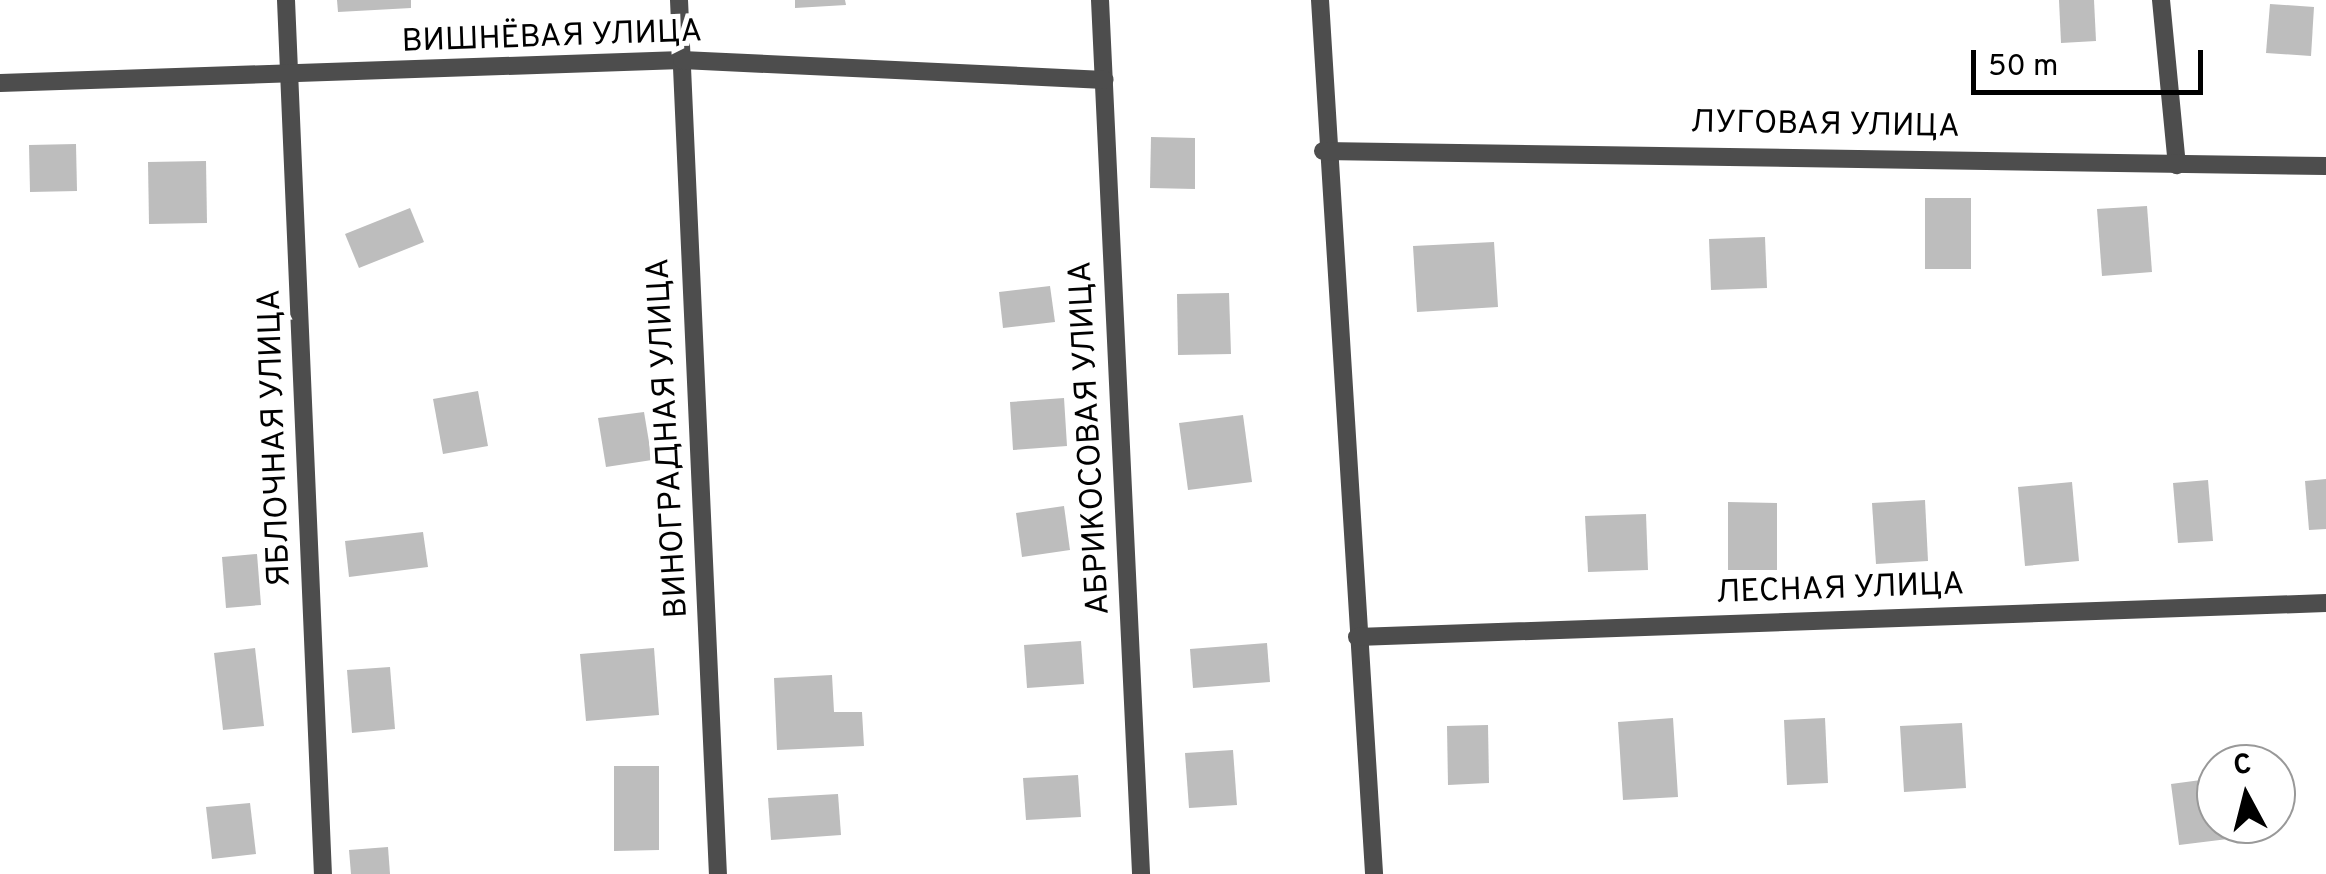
<!DOCTYPE html>
<meta charset="utf-8">
<style>
body{margin:0}
#map{position:relative;width:2326px;height:874px;overflow:hidden;background:#fff;font-family:Overpass,sans-serif}
div>[style]{position:absolute}
[style*='--x']{left:calc(var(--x)*1px);top:calc(var(--y)*1px);width:calc(var(--w)*1px);rotate:calc(var(--a)*1deg)}
.building>*{inset:0;background:#bdbdbd}
.minor>*{height:18px;margin:-9px;padding:0 9px;transform-origin:9px;border-radius:9px;background:#4d4d4d}
span{translate:-50% -50%;white-space:nowrap;text-align:center;line-height:1.15;-webkit-text-stroke:10px #fff;paint-order:stroke}
.street-label{font-size:32px;color:#000}
.north{position:absolute;left:2196px;top:744px;width:100px;height:100px;box-sizing:border-box;background:#fff;border:2px solid #999;border-radius:50%;rotate:353deg;font-size:28px;font-weight:700;line-height:40px;text-align:center;color:#000}
.north::after{content:'';display:block;margin:auto;width:35px;height:45px;background:#000;clip-path:polygon(50% 0,100% 100%,50% 72%,0 100%)}
.scale{position:absolute;left:1971px;top:50px;width:232px;height:45px;box-sizing:border-box;border:5px solid #000;border-top:0;padding-left:12px;font-size:30px;line-height:35px;white-space:nowrap;color:#000;-webkit-text-stroke:8px #fff;paint-order:stroke}
</style>
<div id="map">
<div class="building">
<div style="clip-path:polygon(337px 0,411px 0,411px 8px,338px 12px)"></div>
<div style="clip-path:polygon(795px 0,845px 0,846px 5px,795px 8px)"></div>
<div style="clip-path:polygon(2059px 0,2094px 0,2096px 41px,2061px 43px)"></div>
<div style="clip-path:polygon(2270px 4px,2314px 7px,2311px 56px,2266px 53px)"></div>
<div style="clip-path:polygon(1151px 137px,1195px 138px,1195px 189px,1150px 188px)"></div>
<div style="clip-path:polygon(76px 144px,77px 191px,30px 192px,29px 145px)"></div>
<div style="clip-path:polygon(206px 161px,207px 223px,149px 224px,148px 162px)"></div>
<div style="clip-path:polygon(1925px 198px,1971px 198px,1971px 269px,1925px 269px)"></div>
<div style="clip-path:polygon(2147px 206px,2152px 272px,2102px 276px,2097px 209px)"></div>
<div style="clip-path:polygon(410px 208px,424px 242px,359px 268px,345px 234px)"></div>
<div style="clip-path:polygon(1765px 237px,1767px 288px,1711px 290px,1709px 239px)"></div>
<div style="clip-path:polygon(1494px 242px,1498px 307px,1417px 312px,1413px 246px)"></div>
<div style="clip-path:polygon(1050px 286px,1055px 322px,1003px 328px,999px 292px)"></div>
<div style="clip-path:polygon(1229px 293px,1231px 354px,1178px 355px,1177px 294px)"></div>
<div style="clip-path:polygon(478px 391px,488px 446px,443px 454px,433px 399px)"></div>
<div style="clip-path:polygon(1064px 398px,1067px 446px,1013px 450px,1010px 402px)"></div>
<div style="clip-path:polygon(644px 412px,652px 460px,606px 467px,598px 418px)"></div>
<div style="clip-path:polygon(1243px 415px,1252px 482px,1188px 490px,1179px 423px)"></div>
<div style="clip-path:polygon(2326px 479px,2326px 529px,2309px 530px,2305px 481px)"></div>
<div style="clip-path:polygon(2208px 480px,2213px 541px,2178px 543px,2173px 483px)"></div>
<div style="clip-path:polygon(2072px 482px,2079px 561px,2025px 566px,2018px 487px)"></div>
<div style="clip-path:polygon(1925px 500px,1928px 561px,1876px 564px,1872px 503px)"></div>
<div style="clip-path:polygon(1728px 502px,1777px 503px,1777px 570px,1728px 570px)"></div>
<div style="clip-path:polygon(1064px 506px,1070px 550px,1022px 557px,1016px 513px)"></div>
<div style="clip-path:polygon(1646px 514px,1648px 570px,1588px 572px,1585px 516px)"></div>
<div style="clip-path:polygon(423px 532px,428px 567px,349px 577px,345px 541px)"></div>
<div style="clip-path:polygon(257px 554px,261px 605px,226px 608px,222px 557px)"></div>
<div style="clip-path:polygon(1081px 641px,1084px 684px,1027px 688px,1024px 645px)"></div>
<div style="clip-path:polygon(1267px 643px,1270px 682px,1193px 688px,1190px 649px)"></div>
<div style="clip-path:polygon(255px 648px,264px 726px,223px 730px,214px 653px)"></div>
<div style="clip-path:polygon(654px 648px,659px 715px,586px 721px,580px 654px)"></div>
<div style="clip-path:polygon(390px 667px,395px 729px,352px 733px,347px 670px)"></div>
<div style="clip-path:polygon(832px 675px,834px 712px,862px 712px,864px 746px,777px 750px,774px 678px)"></div>
<div style="clip-path:polygon(1673px 718px,1678px 797px,1623px 800px,1618px 722px)"></div>
<div style="clip-path:polygon(1825px 718px,1828px 783px,1787px 785px,1784px 720px)"></div>
<div style="clip-path:polygon(1962px 723px,1966px 788px,1904px 792px,1900px 726px)"></div>
<div style="clip-path:polygon(1488px 725px,1489px 783px,1448px 785px,1447px 726px)"></div>
<div style="clip-path:polygon(1233px 750px,1237px 805px,1189px 808px,1185px 753px)"></div>
<div style="clip-path:polygon(614px 766px,659px 766px,659px 850px,614px 851px)"></div>
<div style="clip-path:polygon(1078px 775px,1081px 817px,1026px 820px,1023px 778px)"></div>
<div style="clip-path:polygon(2216px 778px,2216px 824px,2234px 824px,2236px 838px,2179px 845px,2171px 784px)"></div>
<div style="clip-path:polygon(838px 794px,841px 835px,771px 840px,768px 798px)"></div>
<div style="clip-path:polygon(250px 803px,256px 854px,212px 859px,206px 807px)"></div>
<div style="clip-path:polygon(388px 847px,390px 874px,351px 874px,349px 850px)"></div>
</div>
<div class="minor">
<div style="--x:286;--y:0;--w:875;--a:87.58"></div>
<div style="--x:679;--y:0;--w:875;--a:87.45"></div>
<div style="--x:1100;--y:0;--w:875;--a:87.31"></div>
<div style="--x:1320;--y:0;--w:876;--a:86.46"></div>
<div style="--x:2161;--y:0;--w:166;--a:84.5"></div>
<div style="--x:0;--y:83;--w:682;--a:-1.93"></div>
<div style="--x:682;--y:60;--w:423;--a:2.7"></div>
<div style="--x:1323;--y:151;--w:1003;--a:0.86"></div>
<div style="--x:1357;--y:637;--w:970;--a:-2.01"></div>
</div>
<div class="street-label">
<span style="left:552px;top:38px;rotate:-2deg">ВИШНЁВАЯ УЛИЦА</span>
<span style="left:1825px;top:126px;rotate:1deg">ЛУГОВАЯ УЛИЦА</span>
<span style="left:276px;top:438px;rotate:-92deg">ЯБЛОЧНАЯ УЛИЦА</span>
<span style="left:669px;top:438px;rotate:-93deg">ВИНОГРАДНАЯ УЛИЦА</span>
<span style="left:1091px;top:438px;rotate:-93deg">АБРИКОСОВАЯ УЛИЦА</span>
<span style="left:1840px;top:590px;rotate:-2deg">ЛЕСНАЯ УЛИЦА</span>
</div>
<div class="north">С</div>
<div class="scale">50 m</div>
</div>
